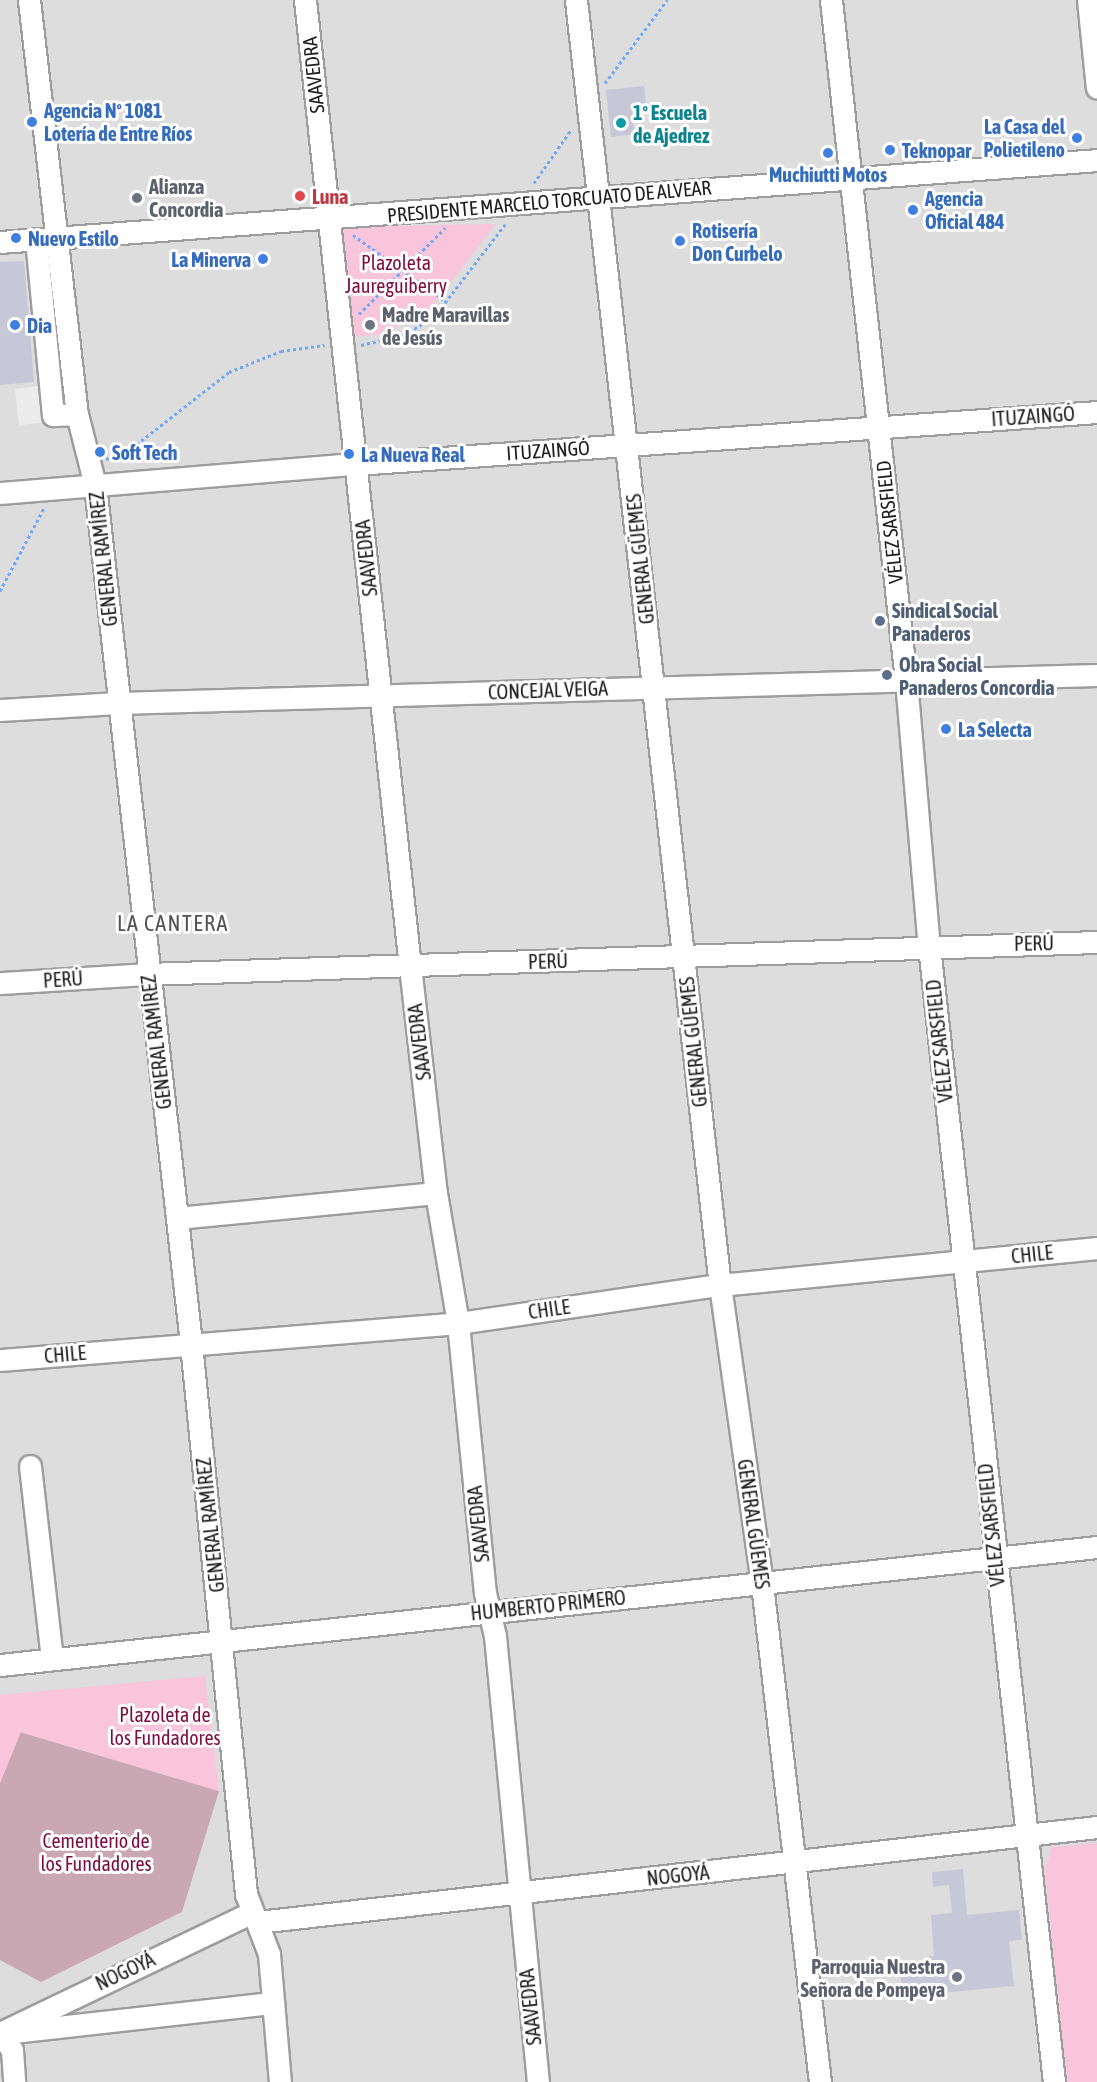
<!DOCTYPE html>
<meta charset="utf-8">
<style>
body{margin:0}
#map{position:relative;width:1097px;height:2082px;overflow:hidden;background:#e8e6f0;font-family:"Asap Condensed",sans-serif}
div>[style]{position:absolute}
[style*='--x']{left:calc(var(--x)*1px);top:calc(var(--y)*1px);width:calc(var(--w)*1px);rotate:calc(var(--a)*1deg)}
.residential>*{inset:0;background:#ddddde}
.cemetery>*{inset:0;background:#c9a8b4}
.park>*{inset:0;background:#f9c5db}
.parking>*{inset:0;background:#ececec}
.building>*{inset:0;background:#c7c8d7}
.path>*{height:3px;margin-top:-1.5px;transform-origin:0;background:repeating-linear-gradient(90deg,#70a8f8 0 3px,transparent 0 6px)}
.roads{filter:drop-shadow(2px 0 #9d9d9d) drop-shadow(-2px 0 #9d9d9d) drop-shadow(0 2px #9d9d9d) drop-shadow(0 -2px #9d9d9d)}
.minor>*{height:21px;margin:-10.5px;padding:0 10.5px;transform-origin:10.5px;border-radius:10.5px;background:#fff}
.dots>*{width:16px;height:16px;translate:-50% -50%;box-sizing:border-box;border:3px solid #fff;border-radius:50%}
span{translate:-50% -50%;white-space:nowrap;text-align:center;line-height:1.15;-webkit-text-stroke:6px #fff;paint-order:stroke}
.street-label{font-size:20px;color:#202020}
.shop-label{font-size:20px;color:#366cbe;font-weight:700}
.left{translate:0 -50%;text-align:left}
.right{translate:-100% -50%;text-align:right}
.culture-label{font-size:20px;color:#0d838f;font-weight:700}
.worship-label{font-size:20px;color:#5b616d;font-weight:700}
.health-label{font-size:20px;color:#be3a42;font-weight:700}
.park-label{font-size:20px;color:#7e0d3e}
.service-label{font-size:20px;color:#4e5e75;font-weight:700}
.quarter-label{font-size:22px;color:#535353;letter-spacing:1.5px}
</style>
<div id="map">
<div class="residential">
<div style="clip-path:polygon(0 0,1097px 0,1097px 2082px,0 2082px)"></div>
</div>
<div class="cemetery">
<div style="clip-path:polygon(20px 1732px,219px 1791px,182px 1912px,41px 1982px,0 1960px,0 1783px)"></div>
</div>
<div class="park">
<div style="clip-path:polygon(496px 224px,428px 311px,382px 334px,353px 337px,343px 227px)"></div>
<div style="clip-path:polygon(205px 1676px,219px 1791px,21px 1732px,0 1783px,0 1695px)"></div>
<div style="clip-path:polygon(1097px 1843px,1097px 2082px,1067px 2082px,1045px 1870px,1052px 1847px)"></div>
</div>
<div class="parking">
<div style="clip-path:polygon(29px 274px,61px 421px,19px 425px,15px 389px,39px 386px)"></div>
</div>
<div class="building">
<div style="clip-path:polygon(644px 86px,646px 107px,632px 109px,634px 134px,611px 137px,606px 90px)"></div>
<div style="clip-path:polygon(24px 261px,34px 382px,0 385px,0 262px)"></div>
<div style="clip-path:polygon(963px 1869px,967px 1915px,1019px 1910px,1022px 1940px,1009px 1941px,1014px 1986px,929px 1994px,929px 1987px,902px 1989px,900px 1969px,927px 1966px,926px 1957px,934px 1956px,931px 1915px,952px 1913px,949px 1885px,933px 1887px,932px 1872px)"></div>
</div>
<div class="path">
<div style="--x:605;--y:83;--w:104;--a:-53.2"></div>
<div style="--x:534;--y:183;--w:65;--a:-55.1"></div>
<div style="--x:353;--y:235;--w:115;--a:35.5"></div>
<div style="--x:359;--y:314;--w:122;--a:-45"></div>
<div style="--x:361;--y:345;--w:44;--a:-13.1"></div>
<div style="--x:404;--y:335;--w:35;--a:-31"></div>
<div style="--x:434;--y:317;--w:118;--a:-52.5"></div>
<div style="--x:106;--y:459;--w:28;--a:-23"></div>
<div style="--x:132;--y:448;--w:123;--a:-38.1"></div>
<div style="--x:229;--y:372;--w:56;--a:-22"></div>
<div style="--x:281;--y:351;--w:44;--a:-7.8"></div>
<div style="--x:0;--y:591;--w:94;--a:-62.1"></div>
</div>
<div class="roads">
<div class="minor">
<div style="--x:29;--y:0;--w:417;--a:83.4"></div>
<div style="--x:77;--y:414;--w:73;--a:75.8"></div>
<div style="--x:95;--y:485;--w:864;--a:83.62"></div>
<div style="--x:191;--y:1344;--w:553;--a:84.29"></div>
<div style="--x:246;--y:1894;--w:64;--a:69"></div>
<div style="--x:269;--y:1954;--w:128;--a:85.1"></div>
<div style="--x:305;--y:0;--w:972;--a:83.8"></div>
<div style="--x:410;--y:966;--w:228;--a:83.5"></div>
<div style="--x:436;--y:1193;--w:132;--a:80.4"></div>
<div style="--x:458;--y:1323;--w:271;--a:84.3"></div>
<div style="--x:485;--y:1593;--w:44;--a:76.9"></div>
<div style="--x:495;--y:1636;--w:448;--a:84.5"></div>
<div style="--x:576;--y:0;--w:1293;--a:83.61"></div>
<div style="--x:720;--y:1285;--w:302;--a:82"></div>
<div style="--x:762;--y:1584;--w:501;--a:83.36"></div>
<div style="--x:831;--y:0;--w:684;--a:83.71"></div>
<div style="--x:906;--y:680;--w:267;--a:85.1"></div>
<div style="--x:929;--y:946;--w:1143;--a:83.72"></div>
<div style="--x:1088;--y:0;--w:88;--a:84.2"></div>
<div style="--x:36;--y:239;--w:177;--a:84.5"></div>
<div style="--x:53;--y:415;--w:24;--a:-2"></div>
<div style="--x:0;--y:242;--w:1100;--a:-4.27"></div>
<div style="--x:0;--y:493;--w:357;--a:-4.7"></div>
<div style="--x:356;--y:464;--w:743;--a:-4.01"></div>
<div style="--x:0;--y:710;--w:118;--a:-3.4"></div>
<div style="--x:118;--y:703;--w:979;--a:-1.64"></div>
<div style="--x:0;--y:983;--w:147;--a:-3.5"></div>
<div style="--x:147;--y:974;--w:951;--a:-1.93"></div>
<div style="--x:177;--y:1218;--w:260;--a:-5.5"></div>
<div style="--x:0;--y:1360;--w:459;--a:-4.6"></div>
<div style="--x:458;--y:1323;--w:265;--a:-8.3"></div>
<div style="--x:720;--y:1285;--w:379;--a:-5.6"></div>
<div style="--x:30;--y:1466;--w:194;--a:83.5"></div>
<div style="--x:0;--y:1665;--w:1103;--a:-6.14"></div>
<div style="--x:258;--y:1922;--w:844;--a:-6.46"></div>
<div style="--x:13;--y:2032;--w:262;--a:-6.4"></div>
<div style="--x:0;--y:2033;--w:280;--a:-25.6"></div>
<div style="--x:0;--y:2033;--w:21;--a:55"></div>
<div style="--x:12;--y:2050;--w:32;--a:86"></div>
</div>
</div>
<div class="dots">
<div style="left:32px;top:122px;background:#3f7fe0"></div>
<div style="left:621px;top:123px;background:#0f9aa8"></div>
<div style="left:1077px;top:138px;background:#3f7fe0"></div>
<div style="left:890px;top:150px;background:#3f7fe0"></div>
<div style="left:828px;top:153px;background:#3f7fe0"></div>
<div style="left:300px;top:196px;background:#e0444e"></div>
<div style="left:137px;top:198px;background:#6b7280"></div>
<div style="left:913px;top:210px;background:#3f7fe0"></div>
<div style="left:16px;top:238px;background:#3f7fe0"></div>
<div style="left:680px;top:241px;background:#3f7fe0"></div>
<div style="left:263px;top:259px;background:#3f7fe0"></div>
<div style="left:15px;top:325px;background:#3f7fe0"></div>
<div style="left:370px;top:325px;background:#6b7280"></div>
<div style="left:100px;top:452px;background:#3f7fe0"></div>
<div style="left:349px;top:454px;background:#3f7fe0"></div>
<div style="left:880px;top:621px;background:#5c6f8a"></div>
<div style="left:887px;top:675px;background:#5c6f8a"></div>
<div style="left:946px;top:729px;background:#3f7fe0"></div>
<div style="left:957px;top:1977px;background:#6b7280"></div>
</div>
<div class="street-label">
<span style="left:313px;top:75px;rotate:-96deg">SAAVEDRA</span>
<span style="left:549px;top:201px;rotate:-5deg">PRESIDENTE MARCELO TORCUATO DE ALVEAR</span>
<span style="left:1033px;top:416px;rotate:-4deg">ITUZAINGÓ</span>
<span style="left:548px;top:450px;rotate:-4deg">ITUZAINGÓ</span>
<span style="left:889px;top:522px;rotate:-96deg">VÉLEZ SARSFIELD</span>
<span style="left:366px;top:558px;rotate:-96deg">SAAVEDRA</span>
<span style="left:103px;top:559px;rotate:-96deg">GENERAL RAMÍREZ</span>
<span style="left:640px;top:559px;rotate:-96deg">GENERAL GÜEMES</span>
<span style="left:548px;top:690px;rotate:-2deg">CONCEJAL VEIGA</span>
<span style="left:1034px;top:943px;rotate:-1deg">PERÚ</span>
<span style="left:548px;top:961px;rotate:-2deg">PERÚ</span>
<span style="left:63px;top:979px;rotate:-4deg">PERÚ</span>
<span style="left:939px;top:1041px;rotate:-96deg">VÉLEZ SARSFIELD</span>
<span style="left:156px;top:1042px;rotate:-97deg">GENERAL RAMÍREZ</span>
<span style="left:419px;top:1042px;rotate:-97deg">SAAVEDRA</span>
<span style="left:693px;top:1042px;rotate:-96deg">GENERAL GÜEMES</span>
<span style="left:1032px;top:1254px;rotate:-6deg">CHILE</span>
<span style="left:549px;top:1309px;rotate:-8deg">CHILE</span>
<span style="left:65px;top:1354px;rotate:-5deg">CHILE</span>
<span style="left:478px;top:1524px;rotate:-96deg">SAAVEDRA</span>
<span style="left:754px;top:1524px;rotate:82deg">GENERAL GÜEMES</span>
<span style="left:210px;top:1525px;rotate:-96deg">GENERAL RAMÍREZ</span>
<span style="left:991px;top:1525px;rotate:-96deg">VÉLEZ SARSFIELD</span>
<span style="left:548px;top:1605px;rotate:-6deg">HUMBERTO PRIMERO</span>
<span style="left:678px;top:1875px;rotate:-6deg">NOGOYÁ</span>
<span style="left:125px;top:1971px;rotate:-25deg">NOGOYÁ</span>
<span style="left:530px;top:2007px;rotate:-96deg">SAAVEDRA</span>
</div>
<div class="shop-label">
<span class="left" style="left:44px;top:122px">Agencia Nº 1081<br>Lotería de Entre Ríos</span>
<span class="right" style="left:1065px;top:138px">La Casa del<br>Polietileno</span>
<span class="left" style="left:902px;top:150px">Teknopar</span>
<span style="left:828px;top:174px">Muchiutti Motos</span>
<span class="left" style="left:925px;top:210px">Agencia<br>Oficial 484</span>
<span class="left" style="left:692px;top:242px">Rotisería<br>Don Curbelo</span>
<span class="left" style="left:28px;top:238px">Nuevo Estilo</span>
<span class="right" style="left:251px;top:259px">La Minerva</span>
<span class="left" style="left:27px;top:325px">Dia</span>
<span class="left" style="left:112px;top:452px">Soft Tech</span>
<span class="left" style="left:361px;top:454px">La Nueva Real</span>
<span class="left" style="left:958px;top:729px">La Selecta</span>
</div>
<div class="culture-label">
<span class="left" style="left:633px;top:124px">1° Escuela<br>de Ajedrez</span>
</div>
<div class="worship-label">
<span class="left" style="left:149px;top:198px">Alianza<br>Concordia</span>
<span class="left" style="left:382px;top:326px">Madre Maravillas<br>de Jesús</span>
<span class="right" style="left:945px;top:1978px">Parroquia Nuestra<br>Señora de Pompeya</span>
</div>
<div class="health-label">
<span class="left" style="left:312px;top:196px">Luna</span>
</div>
<div class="park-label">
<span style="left:396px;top:274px">Plazoleta<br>Jaureguiberry</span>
<span style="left:165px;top:1726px">Plazoleta de<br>los Fundadores</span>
<span style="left:96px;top:1852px">Cementerio de<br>los Fundadores</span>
</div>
<div class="service-label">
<span class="left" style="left:892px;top:622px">Sindical Social<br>Panaderos</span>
<span class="left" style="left:899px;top:676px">Obra Social<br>Panaderos Concordia</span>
</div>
<div class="quarter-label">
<span style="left:173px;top:924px">LA CANTERA</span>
</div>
</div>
